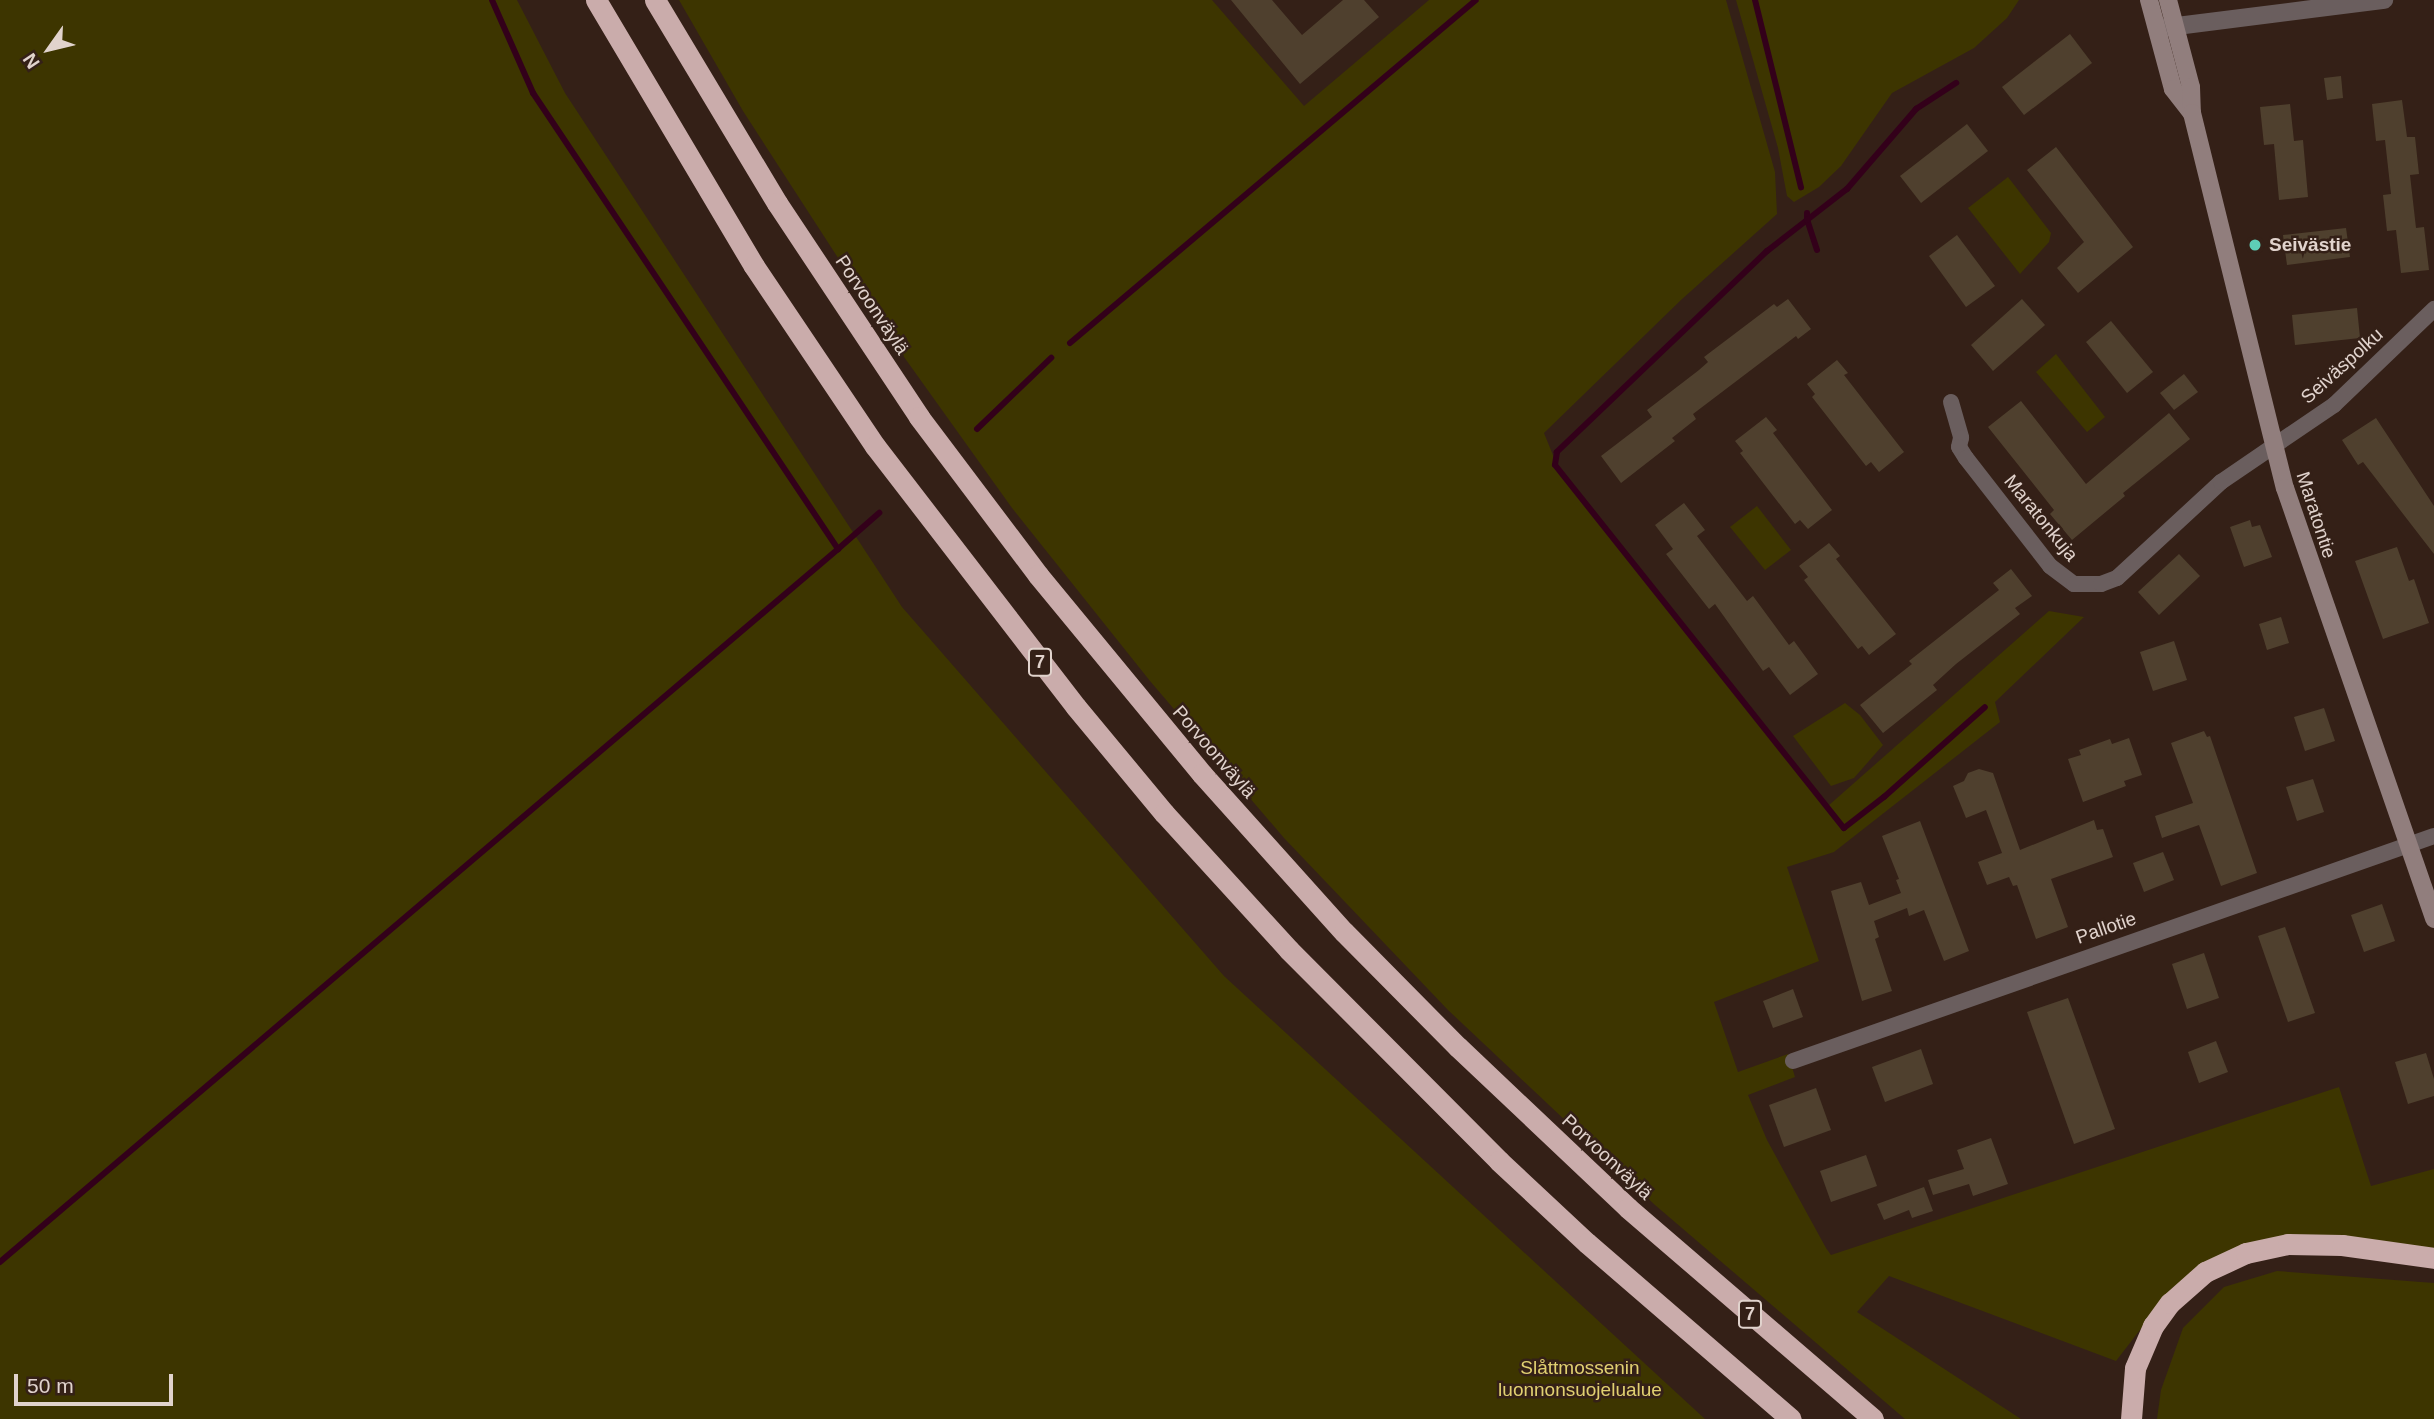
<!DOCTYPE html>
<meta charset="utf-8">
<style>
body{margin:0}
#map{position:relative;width:2434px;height:1419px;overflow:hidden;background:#342017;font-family:Helvetica,sans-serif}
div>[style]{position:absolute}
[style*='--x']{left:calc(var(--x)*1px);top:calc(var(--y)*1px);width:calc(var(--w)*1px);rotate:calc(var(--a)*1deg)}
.green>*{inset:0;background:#3d3500}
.stream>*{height:6px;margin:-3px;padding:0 3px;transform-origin:3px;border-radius:3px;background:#33001a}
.building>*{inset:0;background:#4f402e}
.minor>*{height:16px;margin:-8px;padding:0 8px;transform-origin:8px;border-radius:8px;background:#6a5e5e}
.tertiary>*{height:18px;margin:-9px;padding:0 9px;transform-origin:9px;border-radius:9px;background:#6a5e5e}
.secondary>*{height:18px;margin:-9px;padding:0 9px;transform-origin:9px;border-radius:9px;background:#917e7d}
.motorway>*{height:21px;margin:-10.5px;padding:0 10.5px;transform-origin:10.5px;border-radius:10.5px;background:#caacab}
.dots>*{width:19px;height:19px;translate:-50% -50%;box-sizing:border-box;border:4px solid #342017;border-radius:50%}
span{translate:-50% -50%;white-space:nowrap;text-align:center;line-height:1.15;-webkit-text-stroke:5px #342017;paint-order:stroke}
.shield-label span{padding:2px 5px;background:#342017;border:2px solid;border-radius:5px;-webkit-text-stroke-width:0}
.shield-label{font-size:18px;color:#e1d3cd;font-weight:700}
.poi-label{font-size:19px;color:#e1d3cd;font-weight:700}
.left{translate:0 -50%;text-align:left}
.street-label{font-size:19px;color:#e1d3cd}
.park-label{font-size:19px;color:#e1d071}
.north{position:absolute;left:14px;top:14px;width:70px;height:70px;-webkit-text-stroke:5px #342017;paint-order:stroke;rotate:236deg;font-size:19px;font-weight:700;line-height:28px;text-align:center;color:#e1d3cd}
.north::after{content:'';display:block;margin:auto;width:24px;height:32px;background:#e1d3cd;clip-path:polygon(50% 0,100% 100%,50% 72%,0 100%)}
.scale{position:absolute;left:14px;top:1374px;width:159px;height:32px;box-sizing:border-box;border:4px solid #e1d3cd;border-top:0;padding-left:9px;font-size:21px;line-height:24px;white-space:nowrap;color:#e1d3cd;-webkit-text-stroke:5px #342017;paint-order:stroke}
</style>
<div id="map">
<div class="green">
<div style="clip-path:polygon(0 0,517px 0,565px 93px,902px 607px,1224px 976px,1705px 1419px,0 1419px)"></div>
<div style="clip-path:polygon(679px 0,1212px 0,1304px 106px,1429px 0,1726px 0,1775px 172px,1777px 214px,1681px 300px,1544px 433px,1559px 470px,1828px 806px,2049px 611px,2084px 617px,1995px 702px,2000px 722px,1834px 852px,1787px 867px,1819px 961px,1714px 1002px,1738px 1072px,1788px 1054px,1795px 1077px,1748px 1095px,1767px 1140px,1826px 1248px,1831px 1255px,2339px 1087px,2371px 1186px,2434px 1169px,2434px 1251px,2285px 1236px,2173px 1287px,2116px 1361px,1889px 1276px,1857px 1312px,2021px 1419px,1905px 1419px,1655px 1205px,1448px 1010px,1284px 838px,1150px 681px,1012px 508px,884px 329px,743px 111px)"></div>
<div style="clip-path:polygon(1736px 0,2019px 0,2007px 18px,1974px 48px,1892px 93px,1841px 166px,1819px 187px,1794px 202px,1787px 196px,1778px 148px)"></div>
<div style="clip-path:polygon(2008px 177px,2051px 233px,2049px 242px,2020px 274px,1968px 208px)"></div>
<div style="clip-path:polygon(2056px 354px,2105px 417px,2087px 432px,2036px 372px)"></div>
<div style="clip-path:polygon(1757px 506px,1791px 550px,1765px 570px,1730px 527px)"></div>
<div style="clip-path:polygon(1845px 703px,1860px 715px,1883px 745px,1854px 778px,1831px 786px,1793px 736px)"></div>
<div style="clip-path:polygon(2277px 1271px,2434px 1283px,2434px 1419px,2157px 1419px,2161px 1390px,2183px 1328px,2224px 1287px)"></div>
</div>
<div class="stream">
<div style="--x:492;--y:0;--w:102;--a:66.2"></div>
<div style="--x:533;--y:93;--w:549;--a:56.22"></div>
<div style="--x:838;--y:549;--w:55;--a:-41.3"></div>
<div style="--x:1755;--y:0;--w:193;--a:76.2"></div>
<div style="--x:1807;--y:213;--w:7;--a:90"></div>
<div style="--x:1807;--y:220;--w:51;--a:142.2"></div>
<div style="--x:1767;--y:251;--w:291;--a:136.3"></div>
<div style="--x:1557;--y:452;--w:13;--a:99"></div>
<div style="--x:1555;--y:465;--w:464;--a:51.5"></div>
<div style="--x:1844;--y:828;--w:51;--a:-37.8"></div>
<div style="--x:1884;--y:797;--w:135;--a:-41.7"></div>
<div style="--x:1817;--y:250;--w:32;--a:-108"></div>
<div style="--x:1807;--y:220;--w:51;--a:-37.8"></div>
<div style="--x:1847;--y:189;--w:106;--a:-49.2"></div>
<div style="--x:1916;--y:109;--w:48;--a:-33"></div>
<div style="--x:1070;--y:343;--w:531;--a:-40.19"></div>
<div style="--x:977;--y:429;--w:103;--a:-43.8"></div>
<div style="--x:0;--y:1262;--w:1100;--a:-40.39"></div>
</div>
<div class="building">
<div style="clip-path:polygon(1231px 0,1272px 0,1302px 35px,1343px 0,1364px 0,1379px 17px,1300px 84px)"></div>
<div style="clip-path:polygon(2070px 34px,2092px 63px,2024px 115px,2002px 87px)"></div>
<div style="clip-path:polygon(2341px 76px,2343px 98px,2327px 100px,2324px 78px)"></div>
<div style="clip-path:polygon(2402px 100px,2407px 137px,2415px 137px,2419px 174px,2410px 175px,2416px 228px,2424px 227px,2429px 270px,2401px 273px,2396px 230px,2387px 231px,2383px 195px,2391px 194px,2385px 140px,2376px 141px,2372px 104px)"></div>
<div style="clip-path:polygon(2290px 104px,2294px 141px,2303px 140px,2308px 197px,2279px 200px,2274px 144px,2264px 145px,2260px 107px)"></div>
<div style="clip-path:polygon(1967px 124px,1988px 151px,1921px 203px,1900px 176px)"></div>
<div style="clip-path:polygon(2056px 147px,2133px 247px,2078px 293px,2057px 268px,2084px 242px,2027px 170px)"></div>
<div style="clip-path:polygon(2346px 228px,2350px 257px,2287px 265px,2283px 235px)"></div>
<div style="clip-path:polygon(1957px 235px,1995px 286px,1966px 307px,1929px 256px)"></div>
<div style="clip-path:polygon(1788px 299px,1811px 329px,1798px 339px,1796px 336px,1693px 414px,1696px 419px,1672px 438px,1675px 441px,1621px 483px,1601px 456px,1652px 417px,1647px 410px,1699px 370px,1708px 362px,1704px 357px,1774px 304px,1777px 307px)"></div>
<div style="clip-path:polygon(2022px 299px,2045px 325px,1993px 371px,1971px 345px)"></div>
<div style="clip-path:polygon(2357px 308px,2360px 338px,2295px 345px,2292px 315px)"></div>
<div style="clip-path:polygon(2111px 321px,2153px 372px,2127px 393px,2086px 342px)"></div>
<div style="clip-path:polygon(1837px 360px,1848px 373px,1844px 375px,1904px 452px,1879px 472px,1871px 462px,1866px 466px,1812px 397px,1815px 394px,1807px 384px)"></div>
<div style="clip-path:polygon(2184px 374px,2198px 392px,2174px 410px,2160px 393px)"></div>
<div style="clip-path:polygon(2021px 401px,2086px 484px,2169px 413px,2190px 439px,2123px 493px,2125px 496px,2072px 540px,2050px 514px,2054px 510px,1988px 427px)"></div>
<div style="clip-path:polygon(1766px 417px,1777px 430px,1773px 433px,1832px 510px,1808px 529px,1800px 520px,1795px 524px,1740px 453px,1743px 451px,1735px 441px)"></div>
<div style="clip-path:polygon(2376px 418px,2434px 506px,2434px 554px,2363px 462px,2358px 465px,2342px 440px)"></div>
<div style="clip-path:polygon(1684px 503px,1705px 530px,1697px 536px,1747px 601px,1753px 596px,1789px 645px,1794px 641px,1818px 674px,1790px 695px,1769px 667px,1763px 671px,1715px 604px,1709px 609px,1666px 554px,1673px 549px,1655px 525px)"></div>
<div style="clip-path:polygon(2250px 520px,2252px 527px,2260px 525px,2272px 557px,2244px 567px,2230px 527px)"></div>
<div style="clip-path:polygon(1829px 543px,1840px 556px,1836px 559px,1896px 634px,1869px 655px,1862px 646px,1858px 649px,1804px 580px,1808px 577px,1799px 566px)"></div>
<div style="clip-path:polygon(2397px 547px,2409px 581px,2414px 579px,2429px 623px,2383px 639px,2355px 561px)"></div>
<div style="clip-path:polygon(2179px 554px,2200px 576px,2159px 615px,2138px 592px)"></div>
<div style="clip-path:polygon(2011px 569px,2032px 596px,2015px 608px,2020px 614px,1956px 664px,1933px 685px,1937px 690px,1883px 733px,1860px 705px,1912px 664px,1909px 661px,1999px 590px,1993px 583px)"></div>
<div style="clip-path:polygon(2281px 617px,2289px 643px,2267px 650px,2259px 624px)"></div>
<div style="clip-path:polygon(2174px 641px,2187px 680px,2153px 691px,2140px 652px)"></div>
<div style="clip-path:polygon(2324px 708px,2335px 741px,2305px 751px,2294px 717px)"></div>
<div style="clip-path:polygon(2204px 731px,2207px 737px,2210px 736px,2257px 873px,2221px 886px,2199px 825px,2162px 838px,2155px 816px,2193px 803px,2171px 743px)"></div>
<div style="clip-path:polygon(2129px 738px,2142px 775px,2124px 781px,2126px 786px,2083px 802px,2068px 759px,2081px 755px,2079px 750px,2110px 739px,2112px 744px)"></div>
<div style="clip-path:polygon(1979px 769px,1993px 773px,2020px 850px,2094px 820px,2097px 830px,2103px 829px,2113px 857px,2051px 879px,2068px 927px,2036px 939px,2017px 885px,2013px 886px,2009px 877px,1987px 885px,1978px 862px,2002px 853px,1986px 810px,1966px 818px,1953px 786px,1964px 781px,1968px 773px)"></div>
<div style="clip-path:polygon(2313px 779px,2324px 812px,2297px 821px,2286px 787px)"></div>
<div style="clip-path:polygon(1920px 821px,1969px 951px,1944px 961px,1924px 910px,1909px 916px,1907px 908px,1874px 921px,1879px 937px,1875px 939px,1892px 991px,1862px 1001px,1831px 891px,1861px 882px,1869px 905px,1901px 893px,1896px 880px,1899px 879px,1882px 836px)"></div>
<div style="clip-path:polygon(2163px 852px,2174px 880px,2144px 892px,2133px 863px)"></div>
<div style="clip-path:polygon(2382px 904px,2395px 941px,2364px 952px,2351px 915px)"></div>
<div style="clip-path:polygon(2285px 927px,2315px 1013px,2288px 1022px,2258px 936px)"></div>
<div style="clip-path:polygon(2204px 953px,2219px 998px,2187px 1009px,2172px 964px)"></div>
<div style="clip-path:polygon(1793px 989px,1803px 1017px,1773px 1028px,1763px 1001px)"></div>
<div style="clip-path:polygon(2068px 998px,2115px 1129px,2074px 1144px,2027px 1012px)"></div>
<div style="clip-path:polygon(2216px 1041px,2228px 1072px,2199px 1083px,2188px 1052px)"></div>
<div style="clip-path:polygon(1921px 1049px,1933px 1084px,1885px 1102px,1872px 1067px)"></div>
<div style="clip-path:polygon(2426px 1053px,2434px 1079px,2434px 1096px,2408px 1104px,2395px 1062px)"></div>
<div style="clip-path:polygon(1816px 1088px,1831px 1130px,1784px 1147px,1769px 1105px)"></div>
<div style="clip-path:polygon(1991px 1138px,2008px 1184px,1973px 1196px,1969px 1184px,1933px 1195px,1928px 1180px,1964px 1169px,1957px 1150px)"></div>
<div style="clip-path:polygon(1866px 1155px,1877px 1186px,1831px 1202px,1820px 1171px)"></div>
<div style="clip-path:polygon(1924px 1187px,1933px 1211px,1912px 1218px,1909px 1210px,1884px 1220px,1877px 1204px)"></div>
</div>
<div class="minor">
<div style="--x:1951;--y:402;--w:37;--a:74"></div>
<div style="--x:1961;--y:438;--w:9;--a:103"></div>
<div style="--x:1959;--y:447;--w:13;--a:58"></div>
<div style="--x:1966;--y:458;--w:137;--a:52.1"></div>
<div style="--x:2050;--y:566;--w:30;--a:37"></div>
<div style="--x:2074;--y:584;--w:27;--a:0"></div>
<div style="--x:2101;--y:584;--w:17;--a:-21"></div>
<div style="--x:2117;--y:578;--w:142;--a:-42.7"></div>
<div style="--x:2221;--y:482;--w:137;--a:-34.3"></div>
<div style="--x:2334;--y:405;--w:139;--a:-43.8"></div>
<div style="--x:1793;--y:1061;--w:679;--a:-19.34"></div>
</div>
<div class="tertiary">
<div style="--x:2161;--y:28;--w:225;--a:-7.2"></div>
</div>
<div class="secondary">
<div style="--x:2149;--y:0;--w:92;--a:74.9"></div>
<div style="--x:2173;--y:89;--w:31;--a:52"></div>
<div style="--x:2168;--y:0;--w:90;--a:75.2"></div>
<div style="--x:2191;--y:87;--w:26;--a:88"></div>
<div style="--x:2192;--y:113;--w:386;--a:76.1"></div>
<div style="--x:2285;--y:488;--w:456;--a:70.9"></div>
</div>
<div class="motorway">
<div style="--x:596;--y:0;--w:309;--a:59.3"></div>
<div style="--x:754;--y:266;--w:217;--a:56.1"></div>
<div style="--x:875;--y:446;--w:329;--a:52.4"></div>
<div style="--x:1076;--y:707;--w:138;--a:50.3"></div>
<div style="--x:1164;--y:813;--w:185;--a:47.6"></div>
<div style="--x:1289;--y:950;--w:298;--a:45.1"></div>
<div style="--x:1499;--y:1161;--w:120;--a:43"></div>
<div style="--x:1587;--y:1243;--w:269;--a:40.8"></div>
<div style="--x:655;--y:0;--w:237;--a:59"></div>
<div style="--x:777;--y:203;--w:257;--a:56.4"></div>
<div style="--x:919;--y:417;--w:198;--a:53"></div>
<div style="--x:1038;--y:575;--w:258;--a:50.5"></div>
<div style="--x:1202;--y:774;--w:212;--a:48.1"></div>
<div style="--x:1344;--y:932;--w:162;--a:45.3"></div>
<div style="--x:1458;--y:1047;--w:234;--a:43.4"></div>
<div style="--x:1628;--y:1208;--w:323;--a:40.7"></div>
<div style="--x:2131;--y:1419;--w:51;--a:-85.5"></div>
<div style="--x:2135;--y:1368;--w:46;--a:-66.8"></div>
<div style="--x:2153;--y:1326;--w:29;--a:-54"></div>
<div style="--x:2170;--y:1303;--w:47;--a:-41.5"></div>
<div style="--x:2205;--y:1272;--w:45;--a:-24.9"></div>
<div style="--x:2246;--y:1253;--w:43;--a:-12.1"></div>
<div style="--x:2288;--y:1244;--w:54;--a:1.1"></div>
<div style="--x:2342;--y:1245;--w:93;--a:8"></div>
</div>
<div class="dots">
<div style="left:2255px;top:245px;background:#5eceb7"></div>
</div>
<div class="shield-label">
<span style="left:1040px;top:662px">7</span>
<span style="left:1750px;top:1314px">7</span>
</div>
<div class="poi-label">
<span class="left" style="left:2269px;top:245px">Seivästie</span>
</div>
<div class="street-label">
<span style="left:872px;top:305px;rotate:56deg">Porvoonväylä</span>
<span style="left:2342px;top:366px;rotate:-42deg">Seiväspolku</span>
<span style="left:2316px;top:515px;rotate:72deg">Maratontie</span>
<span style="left:2041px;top:518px;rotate:51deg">Maratonkuja</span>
<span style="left:1214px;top:752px;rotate:49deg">Porvoonväylä</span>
<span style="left:2106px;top:928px;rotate:-19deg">Pallotie</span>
<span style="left:1607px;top:1157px;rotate:43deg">Porvoonväylä</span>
</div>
<div class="park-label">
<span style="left:1580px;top:1379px">Slåttmossenin<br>luonnonsuojelualue</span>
</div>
<div class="north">N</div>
<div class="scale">50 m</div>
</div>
